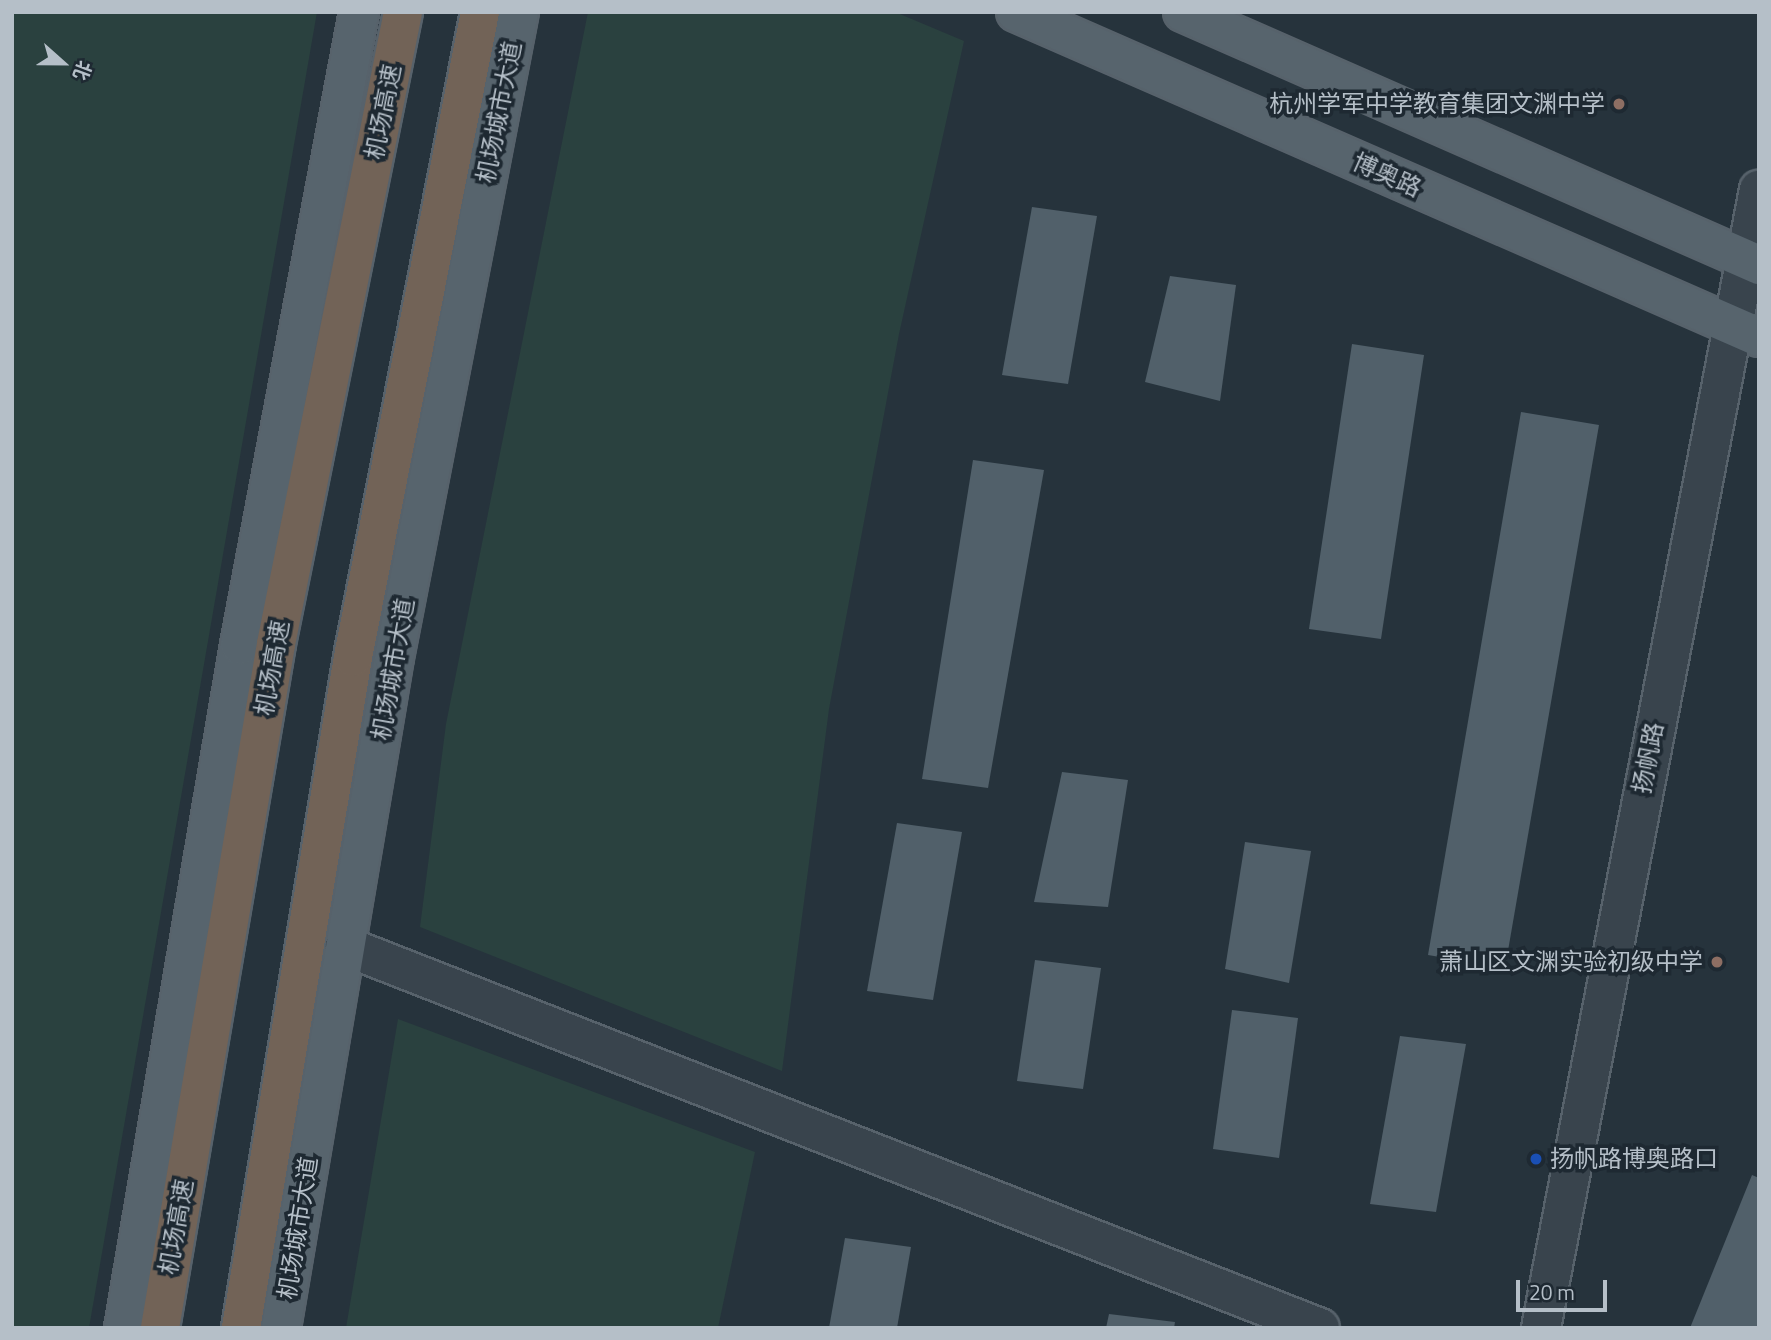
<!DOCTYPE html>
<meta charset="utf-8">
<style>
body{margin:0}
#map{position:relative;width:1771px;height:1340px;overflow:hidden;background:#26333c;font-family:"Titillium Web","Noto Sans SC",sans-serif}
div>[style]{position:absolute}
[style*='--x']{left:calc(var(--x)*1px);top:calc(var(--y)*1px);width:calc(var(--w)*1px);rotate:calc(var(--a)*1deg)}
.green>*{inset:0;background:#2a413f}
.building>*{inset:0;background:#51606a}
.roads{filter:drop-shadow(2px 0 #57626b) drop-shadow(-2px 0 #57626b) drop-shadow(0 2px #57626b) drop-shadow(0 -2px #57626b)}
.minor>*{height:38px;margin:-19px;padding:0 19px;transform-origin:19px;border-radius:19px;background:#39444d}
.major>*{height:38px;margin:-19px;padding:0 19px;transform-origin:19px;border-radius:19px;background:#57646d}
.highway>*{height:38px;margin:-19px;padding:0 19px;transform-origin:19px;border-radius:19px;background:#726357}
.dots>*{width:19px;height:19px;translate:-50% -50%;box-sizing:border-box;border:4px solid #1e2932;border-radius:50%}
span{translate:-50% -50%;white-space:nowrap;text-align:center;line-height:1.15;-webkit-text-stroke:7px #1e2932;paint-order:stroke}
.poi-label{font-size:24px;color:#b5bfc8}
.right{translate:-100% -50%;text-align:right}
.left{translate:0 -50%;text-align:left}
.street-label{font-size:24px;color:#b5bfc8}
.frame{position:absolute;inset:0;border:14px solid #b5bfc8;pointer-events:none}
.north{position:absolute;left:28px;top:28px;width:70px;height:70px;-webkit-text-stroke:5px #1e2932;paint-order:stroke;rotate:111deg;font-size:19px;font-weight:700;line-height:28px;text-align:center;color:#b5bfc8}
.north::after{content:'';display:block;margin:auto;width:24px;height:32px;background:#b5bfc8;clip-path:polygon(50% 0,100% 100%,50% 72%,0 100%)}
.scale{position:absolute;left:1516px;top:1280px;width:91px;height:32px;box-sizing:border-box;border:4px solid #b5bfc8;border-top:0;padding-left:9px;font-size:21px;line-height:24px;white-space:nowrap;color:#b5bfc8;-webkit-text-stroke:5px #1e2932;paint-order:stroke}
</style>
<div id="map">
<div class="green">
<div style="clip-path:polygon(12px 12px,317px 12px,89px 1328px,12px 1328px)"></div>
<div style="clip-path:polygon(588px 12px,895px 12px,964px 41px,899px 334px,829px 709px,782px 1071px,420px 927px,446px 724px)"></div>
<div style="clip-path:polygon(398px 1019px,755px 1152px,718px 1328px,346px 1328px)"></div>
</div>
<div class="building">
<div style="clip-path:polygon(1032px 207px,1097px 216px,1068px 384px,1002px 375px)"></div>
<div style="clip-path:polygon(1170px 276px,1236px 285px,1220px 401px,1145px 382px)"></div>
<div style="clip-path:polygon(1352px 344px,1424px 355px,1381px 639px,1309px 629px)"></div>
<div style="clip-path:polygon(1521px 412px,1599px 425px,1505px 968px,1428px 955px)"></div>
<div style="clip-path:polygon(973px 460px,1044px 470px,988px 788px,922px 779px)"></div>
<div style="clip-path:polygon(1062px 772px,1128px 780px,1108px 907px,1034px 902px)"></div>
<div style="clip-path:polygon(897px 823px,962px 832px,933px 1000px,867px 991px)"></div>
<div style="clip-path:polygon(1245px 842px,1311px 851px,1289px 983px,1225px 969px)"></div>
<div style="clip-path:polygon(1035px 960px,1101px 968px,1083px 1089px,1017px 1081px)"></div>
<div style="clip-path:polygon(1232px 1010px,1298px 1018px,1279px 1158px,1213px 1149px)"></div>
<div style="clip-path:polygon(1400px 1036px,1466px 1044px,1436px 1212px,1370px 1204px)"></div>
<div style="clip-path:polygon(1752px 1175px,1759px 1178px,1759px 1328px,1690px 1328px)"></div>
<div style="clip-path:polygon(845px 1238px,911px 1247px,897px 1328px,829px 1328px)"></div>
<div style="clip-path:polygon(1109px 1314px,1175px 1322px,1174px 1328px,1106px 1328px)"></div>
</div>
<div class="roads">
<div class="minor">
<div style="--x:345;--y:946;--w:1047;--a:21.39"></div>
<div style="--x:1541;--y:1328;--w:1159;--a:-79.16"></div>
</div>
<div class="major">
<div style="--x:1016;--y:12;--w:811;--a:23.63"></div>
<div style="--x:1183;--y:12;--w:629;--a:23.71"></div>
<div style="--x:124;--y:1328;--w:693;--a:-80.36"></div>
<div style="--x:240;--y:645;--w:644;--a:-79.35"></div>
<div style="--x:281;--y:1328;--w:679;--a:-80.43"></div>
<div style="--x:394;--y:658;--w:658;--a:-79.05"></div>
</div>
<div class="highway">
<div style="--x:160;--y:1328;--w:694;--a:-80.37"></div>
<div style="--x:276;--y:644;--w:645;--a:-78.64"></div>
<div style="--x:241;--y:1328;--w:680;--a:-80.52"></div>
<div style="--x:353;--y:657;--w:657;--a:-78.86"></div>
</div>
</div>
<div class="dots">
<div style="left:1619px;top:104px;background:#8d6e63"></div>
<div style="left:1717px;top:962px;background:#8d6e63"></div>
<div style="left:1536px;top:1159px;background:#1a4fb4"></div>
</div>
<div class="poi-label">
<span class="right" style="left:1605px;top:104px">杭州学军中学教育集团文渊中学</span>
<span class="right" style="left:1703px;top:962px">萧山区文渊实验初级中学</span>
<span class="left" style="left:1550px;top:1159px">扬帆路博奥路口</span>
</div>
<div class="street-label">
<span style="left:383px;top:112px;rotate:-79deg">机场高速</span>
<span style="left:499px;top:112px;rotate:-79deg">机场城市大道</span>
<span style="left:1387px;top:175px;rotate:24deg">博奥路</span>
<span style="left:272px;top:668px;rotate:-80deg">机场高速</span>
<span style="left:393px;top:669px;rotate:-80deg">机场城市大道</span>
<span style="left:1648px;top:758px;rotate:-79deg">扬帆路</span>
<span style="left:176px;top:1227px;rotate:-80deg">机场高速</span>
<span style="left:298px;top:1228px;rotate:-81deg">机场城市大道</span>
</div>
<div class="frame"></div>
<div class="north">北</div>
<div class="scale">20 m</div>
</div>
